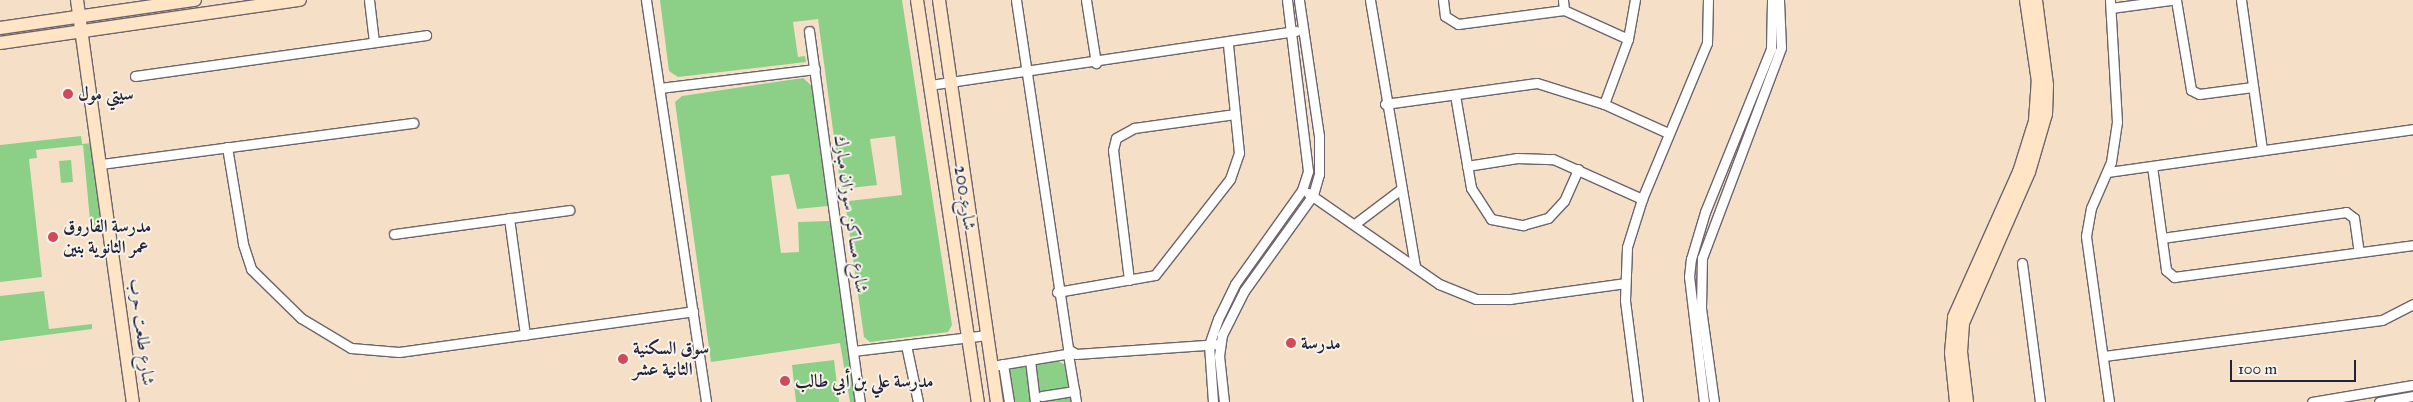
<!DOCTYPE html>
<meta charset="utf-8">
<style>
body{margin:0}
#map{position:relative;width:2413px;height:402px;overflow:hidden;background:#f5e0c7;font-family:"IM FELL Great Primer",Amiri,serif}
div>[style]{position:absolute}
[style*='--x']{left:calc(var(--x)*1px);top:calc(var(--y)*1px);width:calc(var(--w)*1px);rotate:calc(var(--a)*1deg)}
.green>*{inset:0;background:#8cd088}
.roads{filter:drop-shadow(1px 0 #6c646c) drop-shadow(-1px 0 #6c646c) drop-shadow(0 1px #6c646c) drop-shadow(0 -1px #6c646c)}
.street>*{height:9px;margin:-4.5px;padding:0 4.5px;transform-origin:4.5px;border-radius:4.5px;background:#fff}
.secondary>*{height:12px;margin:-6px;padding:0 6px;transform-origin:6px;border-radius:6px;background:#ffe4c6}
.dots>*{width:14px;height:14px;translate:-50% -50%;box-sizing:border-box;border:2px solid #f7f3e8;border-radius:50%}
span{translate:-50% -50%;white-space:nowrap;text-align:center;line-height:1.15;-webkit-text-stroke:4px #f7f3e8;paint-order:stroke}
.poi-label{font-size:18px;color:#22223b;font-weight:700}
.left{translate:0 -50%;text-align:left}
.street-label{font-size:18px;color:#22223b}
.scale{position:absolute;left:2230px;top:360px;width:126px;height:22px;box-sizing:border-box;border:2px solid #22223b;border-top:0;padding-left:6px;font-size:15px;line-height:18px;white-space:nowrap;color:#22223b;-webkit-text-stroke:4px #f7f3e8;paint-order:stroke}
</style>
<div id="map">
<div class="green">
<div style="clip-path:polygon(660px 0,902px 0,952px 325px,948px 332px,870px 342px,864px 337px,846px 208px,849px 201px,902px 195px,895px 136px,870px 139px,877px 185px,841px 189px,818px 19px,793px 22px,798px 57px,805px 56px,806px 62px,678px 77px,669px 71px)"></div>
<div style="clip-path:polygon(803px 78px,812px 86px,828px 206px,797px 209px,789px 174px,771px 176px,781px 253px,799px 252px,798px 222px,830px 221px,857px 402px,850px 402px,840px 343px,711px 362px,675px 102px,682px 96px)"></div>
<div style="clip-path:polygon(81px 136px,82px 144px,92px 143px,104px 225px,91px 231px,83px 145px,36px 150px,37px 158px,29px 159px,42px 277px,0 282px,0 145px)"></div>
<div style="clip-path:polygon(71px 160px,73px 182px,61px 183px,59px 161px)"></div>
<div style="clip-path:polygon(44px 291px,49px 329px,92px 324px,92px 329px,0 341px,0 296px)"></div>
<div style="clip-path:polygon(1051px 358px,1070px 367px,1073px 402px,1005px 402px,999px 366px)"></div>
<div style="clip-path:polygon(834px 360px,839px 402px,796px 402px,792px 365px)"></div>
</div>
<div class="roads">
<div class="street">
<div style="--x:369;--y:0;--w:42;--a:83.2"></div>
<div style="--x:646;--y:0;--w:406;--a:81.5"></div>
<div style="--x:1016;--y:0;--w:353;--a:81.5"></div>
<div style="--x:1068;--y:349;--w:9;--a:32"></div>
<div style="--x:1076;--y:354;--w:144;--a:-4"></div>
<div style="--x:1086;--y:0;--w:64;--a:81"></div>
<div style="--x:1370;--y:0;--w:271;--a:80.4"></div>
<div style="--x:1443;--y:0;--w:16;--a:83"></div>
<div style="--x:1445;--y:16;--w:15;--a:32"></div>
<div style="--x:1458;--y:24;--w:107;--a:-7.5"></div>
<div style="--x:1564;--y:10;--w:70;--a:24.4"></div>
<div style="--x:1563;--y:0;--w:10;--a:84"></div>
<div style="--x:2176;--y:0;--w:91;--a:80.5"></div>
<div style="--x:2191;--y:90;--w:9;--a:27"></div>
<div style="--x:2199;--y:94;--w:54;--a:-7.4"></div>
<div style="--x:2241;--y:0;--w:151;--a:82"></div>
<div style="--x:2111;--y:8;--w:60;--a:-7.7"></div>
<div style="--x:809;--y:31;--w:374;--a:82.2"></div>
<div style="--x:135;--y:76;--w:294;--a:-8"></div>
<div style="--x:930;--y:85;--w:370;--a:-8.4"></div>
<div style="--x:660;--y:88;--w:156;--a:-7"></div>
<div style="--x:1455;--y:95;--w:94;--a:80.2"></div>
<div style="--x:1471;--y:188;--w:37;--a:57"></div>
<div style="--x:1491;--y:219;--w:33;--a:11"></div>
<div style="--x:1523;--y:225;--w:26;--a:-16"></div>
<div style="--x:1548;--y:218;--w:23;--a:-47"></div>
<div style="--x:1564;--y:201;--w:35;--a:-66"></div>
<div style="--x:1385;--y:104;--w:153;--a:-7.9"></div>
<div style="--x:1537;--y:83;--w:70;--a:17.4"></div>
<div style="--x:1604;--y:104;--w:70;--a:24.4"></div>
<div style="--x:1604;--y:104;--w:69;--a:-69.7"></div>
<div style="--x:1628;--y:39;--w:40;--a:-80"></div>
<div style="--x:227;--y:147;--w:98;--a:80.6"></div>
<div style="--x:243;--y:244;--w:26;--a:72"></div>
<div style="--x:251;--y:269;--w:70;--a:44.4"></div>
<div style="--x:301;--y:318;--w:58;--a:31"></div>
<div style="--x:351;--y:348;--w:48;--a:4.8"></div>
<div style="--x:399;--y:352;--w:297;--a:-7.9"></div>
<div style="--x:101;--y:164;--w:315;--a:-7.5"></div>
<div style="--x:1467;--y:166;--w:51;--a:-9.1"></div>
<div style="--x:1517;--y:158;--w:36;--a:2"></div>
<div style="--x:1553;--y:159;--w:98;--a:24.2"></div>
<div style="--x:2152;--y:166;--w:105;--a:82.3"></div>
<div style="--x:2166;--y:270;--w:11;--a:41"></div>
<div style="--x:2174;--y:277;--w:241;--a:-7.6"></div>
<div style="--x:2108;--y:172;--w:308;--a:-8"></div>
<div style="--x:1308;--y:193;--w:160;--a:34.8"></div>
<div style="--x:1439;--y:284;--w:40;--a:22"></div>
<div style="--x:1476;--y:299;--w:34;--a:0"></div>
<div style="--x:1510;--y:299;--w:116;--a:-7.9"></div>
<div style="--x:509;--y:218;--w:118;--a:82.2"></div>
<div style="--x:1356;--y:223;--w:56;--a:-37.1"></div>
<div style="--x:394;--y:234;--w:177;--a:-7.8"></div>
<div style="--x:2162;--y:238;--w:186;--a:-8"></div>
<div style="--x:2346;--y:212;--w:10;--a:37"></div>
<div style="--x:2354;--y:218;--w:34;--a:82"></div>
<div style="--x:2022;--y:263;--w:140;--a:82.6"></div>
<div style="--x:1129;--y:280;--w:131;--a:-97"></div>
<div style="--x:1113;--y:150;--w:12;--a:-76"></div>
<div style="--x:1116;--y:138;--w:21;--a:-29"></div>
<div style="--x:1134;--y:128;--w:102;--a:-7.9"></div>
<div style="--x:1057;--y:292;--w:99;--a:-9.8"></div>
<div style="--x:1155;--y:275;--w:122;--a:-52"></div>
<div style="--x:1230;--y:179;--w:28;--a:-71"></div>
<div style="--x:1239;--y:153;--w:110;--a:-95.8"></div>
<div style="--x:906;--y:345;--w:58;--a:78.1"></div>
<div style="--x:853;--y:351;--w:135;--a:-6.8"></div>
<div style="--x:1068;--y:354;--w:49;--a:80.5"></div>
<div style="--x:2104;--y:356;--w:280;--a:-7.4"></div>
<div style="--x:2382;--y:320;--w:35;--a:-27"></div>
<div style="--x:1030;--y:360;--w:42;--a:83.2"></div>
<div style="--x:1003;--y:364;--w:38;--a:81"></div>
<div style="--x:992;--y:366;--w:80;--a:-9.3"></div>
<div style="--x:1042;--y:396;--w:33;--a:-9"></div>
<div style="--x:1213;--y:402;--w:57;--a:-94"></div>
<div style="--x:1209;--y:345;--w:28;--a:-71"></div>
<div style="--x:1218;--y:319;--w:39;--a:-64"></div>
<div style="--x:1235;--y:284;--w:115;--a:-54.5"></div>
<div style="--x:1302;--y:190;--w:20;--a:-72"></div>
<div style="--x:1308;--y:171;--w:172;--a:-97"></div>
<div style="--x:1224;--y:402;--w:46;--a:-96.2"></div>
<div style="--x:1219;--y:356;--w:21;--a:-82"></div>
<div style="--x:1222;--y:335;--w:49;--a:-63.4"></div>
<div style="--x:1244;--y:291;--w:118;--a:-54.3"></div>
<div style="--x:1313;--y:195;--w:22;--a:-74"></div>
<div style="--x:1319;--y:174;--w:38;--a:-90"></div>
<div style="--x:1319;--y:136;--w:137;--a:-98.4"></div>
<div style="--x:1638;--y:402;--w:103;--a:-97.3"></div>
<div style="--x:1625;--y:300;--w:53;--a:-87.8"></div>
<div style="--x:1627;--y:247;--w:50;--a:-72.6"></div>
<div style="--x:1642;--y:199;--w:169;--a:-67.4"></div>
<div style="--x:1707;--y:43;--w:43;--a:-88.7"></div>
<div style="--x:1704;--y:402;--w:126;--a:-96.8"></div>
<div style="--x:1689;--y:277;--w:18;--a:-84"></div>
<div style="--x:1691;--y:259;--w:49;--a:-73.4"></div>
<div style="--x:1705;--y:212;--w:176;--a:-68"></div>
<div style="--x:1771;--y:49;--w:49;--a:-88.8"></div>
<div style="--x:1714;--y:402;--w:95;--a:-97.9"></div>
<div style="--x:1701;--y:308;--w:50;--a:-88.9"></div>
<div style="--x:1702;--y:258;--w:224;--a:-69.4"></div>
<div style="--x:1781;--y:48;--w:48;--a:-92.4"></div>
<div style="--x:2109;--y:402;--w:168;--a:-97.9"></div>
<div style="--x:2086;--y:236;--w:28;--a:-80"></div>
<div style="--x:2091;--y:208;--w:50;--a:-66.5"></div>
<div style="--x:2111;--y:162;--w:40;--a:-81.5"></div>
<div style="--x:2117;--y:122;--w:122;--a:-93.3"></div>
<div style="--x:2312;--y:402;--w:102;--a:-9.6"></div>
<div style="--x:2379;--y:402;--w:35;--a:-10"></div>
</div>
<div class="secondary">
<div style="--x:77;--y:0;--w:406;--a:82.1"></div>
<div style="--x:917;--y:0;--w:407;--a:81.4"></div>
<div style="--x:939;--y:0;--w:406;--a:81.8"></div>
<div style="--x:0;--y:28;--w:197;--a:-8.2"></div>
<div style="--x:0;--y:43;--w:303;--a:-8.2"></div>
<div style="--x:1956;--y:402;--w:49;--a:-95.8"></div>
<div style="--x:1951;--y:353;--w:36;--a:-85"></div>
<div style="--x:1954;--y:317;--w:159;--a:-65.9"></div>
<div style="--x:2019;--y:172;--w:53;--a:-72.6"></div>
<div style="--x:2035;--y:121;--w:39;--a:-86"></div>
<div style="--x:2038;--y:82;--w:83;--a:-98.3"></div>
<div style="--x:1967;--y:402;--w:50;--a:-96.8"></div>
<div style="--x:1961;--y:352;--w:29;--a:-86"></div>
<div style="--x:1963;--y:323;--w:165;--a:-66.4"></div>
<div style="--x:2029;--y:172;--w:60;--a:-73.7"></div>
<div style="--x:2046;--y:114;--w:29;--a:-88"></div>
<div style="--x:2047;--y:85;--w:86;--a:-97.4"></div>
</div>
</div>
<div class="dots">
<div style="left:68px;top:94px;background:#d1495b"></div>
<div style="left:53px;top:237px;background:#d1495b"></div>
<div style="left:1291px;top:343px;background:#d1495b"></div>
<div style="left:623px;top:359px;background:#d1495b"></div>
<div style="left:785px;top:381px;background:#d1495b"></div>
</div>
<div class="poi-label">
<span class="left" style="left:78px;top:94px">سيتي مول</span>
<span class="left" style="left:63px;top:237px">مدرسة الفاروق<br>عمر الثانوية بنين</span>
<span class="left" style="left:1301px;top:343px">مدرسة</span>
<span class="left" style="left:633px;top:359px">سوق السكنية<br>الثانية عشر</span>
<span class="left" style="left:795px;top:381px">مدرسة علي بن أبي طالب</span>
</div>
<div class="street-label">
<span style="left:965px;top:198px;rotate:81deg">شارع 200</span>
<span style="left:851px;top:214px;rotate:82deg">شارع مساكن سوزان مبارك</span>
<span style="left:142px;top:332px;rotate:83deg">شارع طلعت حرب</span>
</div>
<div class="scale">100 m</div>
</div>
